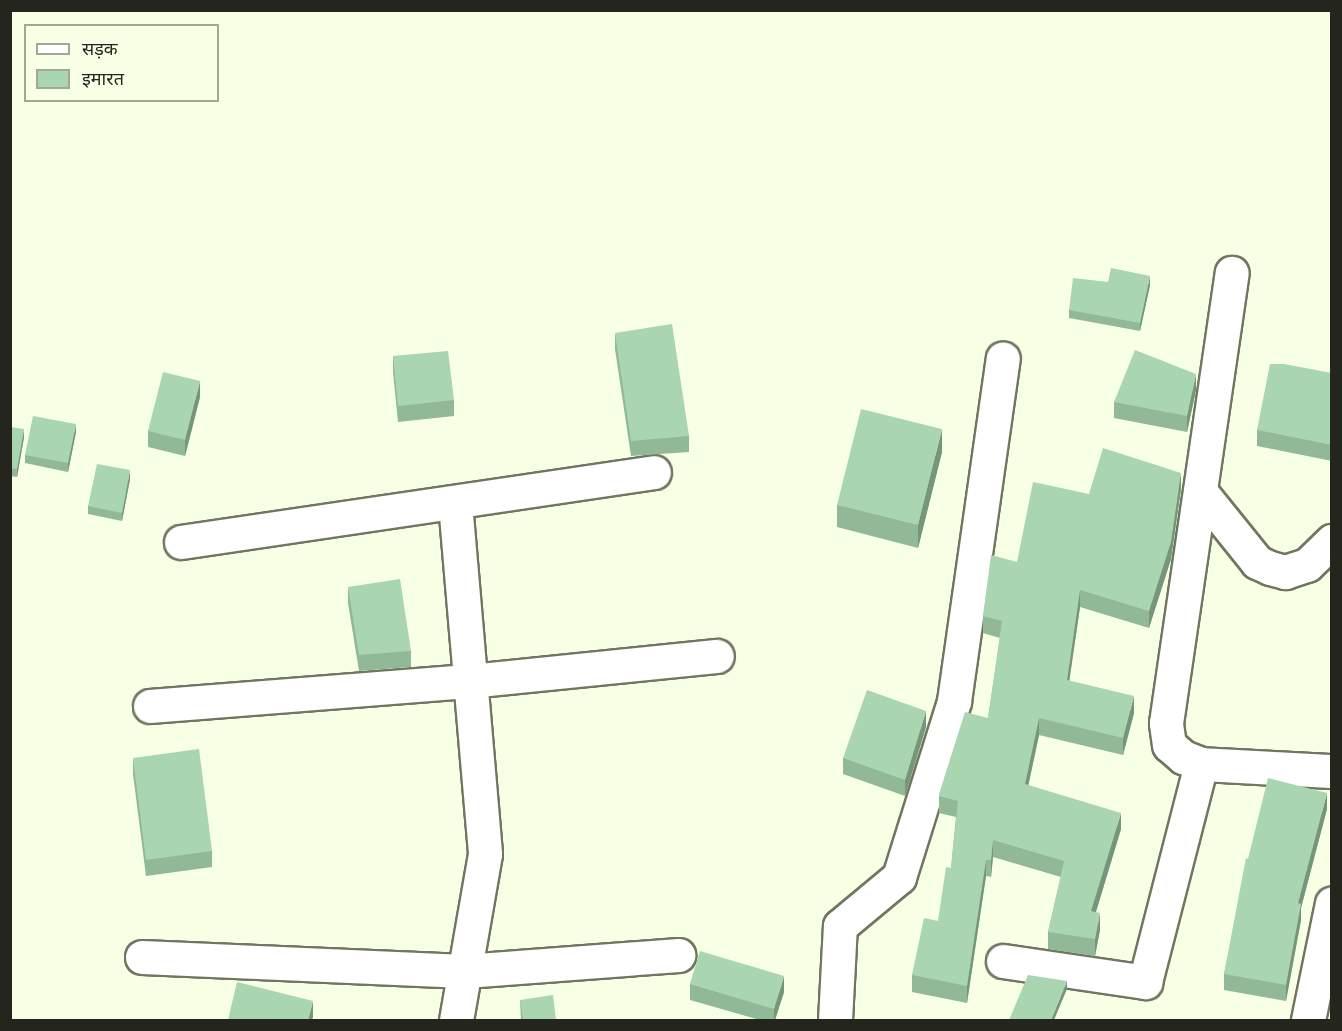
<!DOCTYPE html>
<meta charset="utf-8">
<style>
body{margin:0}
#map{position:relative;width:1342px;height:1031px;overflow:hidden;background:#f7ffe4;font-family:"DM Sans","Noto Sans Devanagari",sans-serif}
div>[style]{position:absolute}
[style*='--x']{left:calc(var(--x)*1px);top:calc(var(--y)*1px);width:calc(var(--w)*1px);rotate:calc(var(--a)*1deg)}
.roads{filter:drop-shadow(2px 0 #70765f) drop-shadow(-2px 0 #70765f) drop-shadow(0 2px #70765f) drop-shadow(0 -2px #70765f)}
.minor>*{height:33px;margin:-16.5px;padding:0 16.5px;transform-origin:16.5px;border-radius:16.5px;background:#fff}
.wall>*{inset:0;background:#91b897}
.shaded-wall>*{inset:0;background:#76967b}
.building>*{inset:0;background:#a9d6b0}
span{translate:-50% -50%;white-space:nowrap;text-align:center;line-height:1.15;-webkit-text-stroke:4.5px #f7ffe4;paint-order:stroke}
.frame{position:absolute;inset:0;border:12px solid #24261d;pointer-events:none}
.legend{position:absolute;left:24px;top:24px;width:195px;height:78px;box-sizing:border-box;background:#f7ffe4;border:2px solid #a3a894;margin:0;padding:8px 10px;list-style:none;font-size:18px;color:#24261d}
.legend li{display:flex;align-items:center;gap:12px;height:30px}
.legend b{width:30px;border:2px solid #a3a894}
</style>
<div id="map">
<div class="roads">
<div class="minor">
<div style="--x:1200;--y:491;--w:91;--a:51.2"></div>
<div style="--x:1257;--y:562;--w:14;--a:25"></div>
<div style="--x:1270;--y:568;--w:16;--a:15"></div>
<div style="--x:1285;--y:572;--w:23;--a:-18"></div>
<div style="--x:1307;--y:565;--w:35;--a:-44"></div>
<div style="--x:455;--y:503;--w:352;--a:85.1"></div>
<div style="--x:485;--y:854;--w:169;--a:99.9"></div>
<div style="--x:181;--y:542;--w:478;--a:-8.4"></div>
<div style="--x:150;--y:706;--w:321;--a:-4.5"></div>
<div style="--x:470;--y:681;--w:248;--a:-5.8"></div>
<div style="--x:1201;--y:764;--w:19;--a:-159"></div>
<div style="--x:1183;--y:757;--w:18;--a:-139"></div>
<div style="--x:1169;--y:745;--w:22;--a:-98"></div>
<div style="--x:1166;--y:723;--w:455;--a:-81.7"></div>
<div style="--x:142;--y:957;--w:323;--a:2.5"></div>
<div style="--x:465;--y:971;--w:214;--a:-4.3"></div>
<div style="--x:1003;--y:961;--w:144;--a:8.4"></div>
<div style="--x:1145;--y:982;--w:225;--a:-75.6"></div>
<div style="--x:1201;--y:764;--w:131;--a:3.1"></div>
<div style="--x:835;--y:1020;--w:94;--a:-87"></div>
<div style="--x:840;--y:926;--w:77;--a:-39.7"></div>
<div style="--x:899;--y:877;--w:184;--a:-72.6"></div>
<div style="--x:954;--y:701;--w:346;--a:-81.9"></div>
<div style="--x:1308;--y:1020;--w:119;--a:-78.4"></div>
</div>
</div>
<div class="wall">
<div style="clip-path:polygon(1108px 282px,1150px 285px,1140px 331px,1069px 318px,1069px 310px)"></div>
<div style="clip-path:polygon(615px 333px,689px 436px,689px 452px,631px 456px,615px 349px)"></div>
<div style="clip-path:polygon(393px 356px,454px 400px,454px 416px,398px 422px,393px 372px)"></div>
<div style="clip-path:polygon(1332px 373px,1332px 461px,1257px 446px,1257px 430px)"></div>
<div style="clip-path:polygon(1196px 390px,1187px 432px,1114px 418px,1114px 402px)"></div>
<div style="clip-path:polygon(200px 397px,185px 456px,148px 447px,148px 431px)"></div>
<div style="clip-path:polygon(10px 427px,24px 437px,17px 477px,10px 476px)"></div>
<div style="clip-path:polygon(76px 432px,68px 472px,25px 463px,25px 455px)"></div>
<div style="clip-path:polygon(942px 452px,918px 548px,837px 527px,837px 505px)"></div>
<div style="clip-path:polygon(130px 479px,122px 521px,88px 514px,88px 506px)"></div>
<div style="clip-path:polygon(1181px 489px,1171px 559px,1149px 628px,1080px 607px,1069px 681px,1134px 713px,1123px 755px,1039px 735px,1028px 786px,1121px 829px,1096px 912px,1100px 930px,1095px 956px,1048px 949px,1048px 932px,1061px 877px,993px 857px,991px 877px,986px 876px,967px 1003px,912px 992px,912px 975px,938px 921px,951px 868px,956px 817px,939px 813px,939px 796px,988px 718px,1000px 638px,983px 633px,983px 616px,1017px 562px,1089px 494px)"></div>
<div style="clip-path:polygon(348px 587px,411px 651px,411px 667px,359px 671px,348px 603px)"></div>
<div style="clip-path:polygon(926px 727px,905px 796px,843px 774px,843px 758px)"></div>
<div style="clip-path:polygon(133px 758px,212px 851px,212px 867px,146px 876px,133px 774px)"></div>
<div style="clip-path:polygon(1327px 809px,1301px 908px,1301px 920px,1286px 1001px,1224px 990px,1224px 974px,1248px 859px)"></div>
<div style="clip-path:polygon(690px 984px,784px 992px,775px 1020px,760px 1020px,690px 1000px)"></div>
<div style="clip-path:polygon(520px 1000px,556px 1020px,521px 1020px)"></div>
</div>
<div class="shaded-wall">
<div style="clip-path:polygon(1150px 276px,1150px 285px,1140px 331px,1140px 323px)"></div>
<div style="clip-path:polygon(1196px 374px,1196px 390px,1187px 432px,1187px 416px)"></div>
<div style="clip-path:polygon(200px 381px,200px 397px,185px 456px,185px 440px)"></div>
<div style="clip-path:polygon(76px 424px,76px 432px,68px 472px,68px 463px)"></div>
<div style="clip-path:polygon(24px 429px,24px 437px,17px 477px,17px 469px)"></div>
<div style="clip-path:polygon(942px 429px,942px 452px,918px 548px,918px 525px)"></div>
<div style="clip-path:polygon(130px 470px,130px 479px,122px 521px,122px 513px)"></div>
<div style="clip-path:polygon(1181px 473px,1181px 489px,1171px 559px,1149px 628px,1149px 611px)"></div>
<div style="clip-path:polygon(1080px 590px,1080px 607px,1067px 697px,1067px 680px)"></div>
<div style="clip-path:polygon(1134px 696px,1134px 713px,1123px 755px,1123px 738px)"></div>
<div style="clip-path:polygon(926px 711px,926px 727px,905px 796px,905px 780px)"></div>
<div style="clip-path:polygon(1039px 718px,1039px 735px,1025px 801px,1025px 784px)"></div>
<div style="clip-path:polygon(1327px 793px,1327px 809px,1301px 908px,1301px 920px,1286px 1001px,1286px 985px,1298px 903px)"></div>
<div style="clip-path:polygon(1121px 813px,1121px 829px,1091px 928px,1091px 911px)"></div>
<div style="clip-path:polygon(993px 840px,993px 857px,991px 877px,991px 860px)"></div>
<div style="clip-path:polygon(986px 860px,986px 876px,967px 1003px,967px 986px)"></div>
<div style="clip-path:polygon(1100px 913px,1100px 930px,1095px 956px,1095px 939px)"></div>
<div style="clip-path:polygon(784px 976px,784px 992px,775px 1020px,774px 1020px,774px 1009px)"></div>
<div style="clip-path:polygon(1067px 981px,1067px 989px,1054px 1020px,1051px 1020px)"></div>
<div style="clip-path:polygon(313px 1001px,313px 1017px,312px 1020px,308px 1020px)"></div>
</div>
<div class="building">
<div style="clip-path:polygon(1111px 268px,1150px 276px,1140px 323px,1069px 310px,1073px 278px,1108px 282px)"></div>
<div style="clip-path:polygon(672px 324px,689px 436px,631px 441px,615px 333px)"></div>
<div style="clip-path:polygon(1135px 350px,1196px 374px,1187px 416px,1114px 402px)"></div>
<div style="clip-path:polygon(448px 351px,454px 400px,398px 406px,393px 356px)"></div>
<div style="clip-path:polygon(1270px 364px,1284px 364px,1332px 373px,1332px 445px,1257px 430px)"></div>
<div style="clip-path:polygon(163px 372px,200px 381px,185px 440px,148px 431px)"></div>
<div style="clip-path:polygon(861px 409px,942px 429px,918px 525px,837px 505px)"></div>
<div style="clip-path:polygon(33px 416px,76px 424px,68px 463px,25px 455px)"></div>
<div style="clip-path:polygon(10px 427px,24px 429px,17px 469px,10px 468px)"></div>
<div style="clip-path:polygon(1103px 448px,1181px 473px,1171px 542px,1149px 611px,1080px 590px,1067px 680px,1134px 696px,1123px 738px,1039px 718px,1025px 784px,1121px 813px,1091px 911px,1100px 913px,1095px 939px,1048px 932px,1064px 861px,993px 840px,991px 860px,986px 860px,967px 986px,912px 975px,924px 918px,938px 921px,946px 867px,951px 868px,958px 801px,939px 796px,939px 794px,965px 712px,988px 718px,1002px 621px,983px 616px,991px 555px,1017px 562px,1033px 482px,1089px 494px)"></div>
<div style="clip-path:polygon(97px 464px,130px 470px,122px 513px,88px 506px)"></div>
<div style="clip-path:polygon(400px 579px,411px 651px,359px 655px,348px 587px)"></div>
<div style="clip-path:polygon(867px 690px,926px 711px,905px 780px,843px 758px)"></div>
<div style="clip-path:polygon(199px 749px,212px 851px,146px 860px,133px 758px)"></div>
<div style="clip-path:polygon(1268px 778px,1327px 793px,1298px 903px,1301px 904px,1286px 985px,1224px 974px,1246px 858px,1248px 859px)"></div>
<div style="clip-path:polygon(700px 951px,784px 976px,774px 1009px,690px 984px)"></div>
<div style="clip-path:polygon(1028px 975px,1067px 981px,1051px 1020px,1009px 1020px)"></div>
<div style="clip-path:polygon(237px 982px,313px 1001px,308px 1020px,228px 1020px)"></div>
<div style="clip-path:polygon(553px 995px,556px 1020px,523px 1020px,520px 1000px)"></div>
</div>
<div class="frame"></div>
<ul class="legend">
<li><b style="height:8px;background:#fff"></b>सड़क</li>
<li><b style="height:16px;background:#a9d6b0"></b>इमारत</li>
</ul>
</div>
